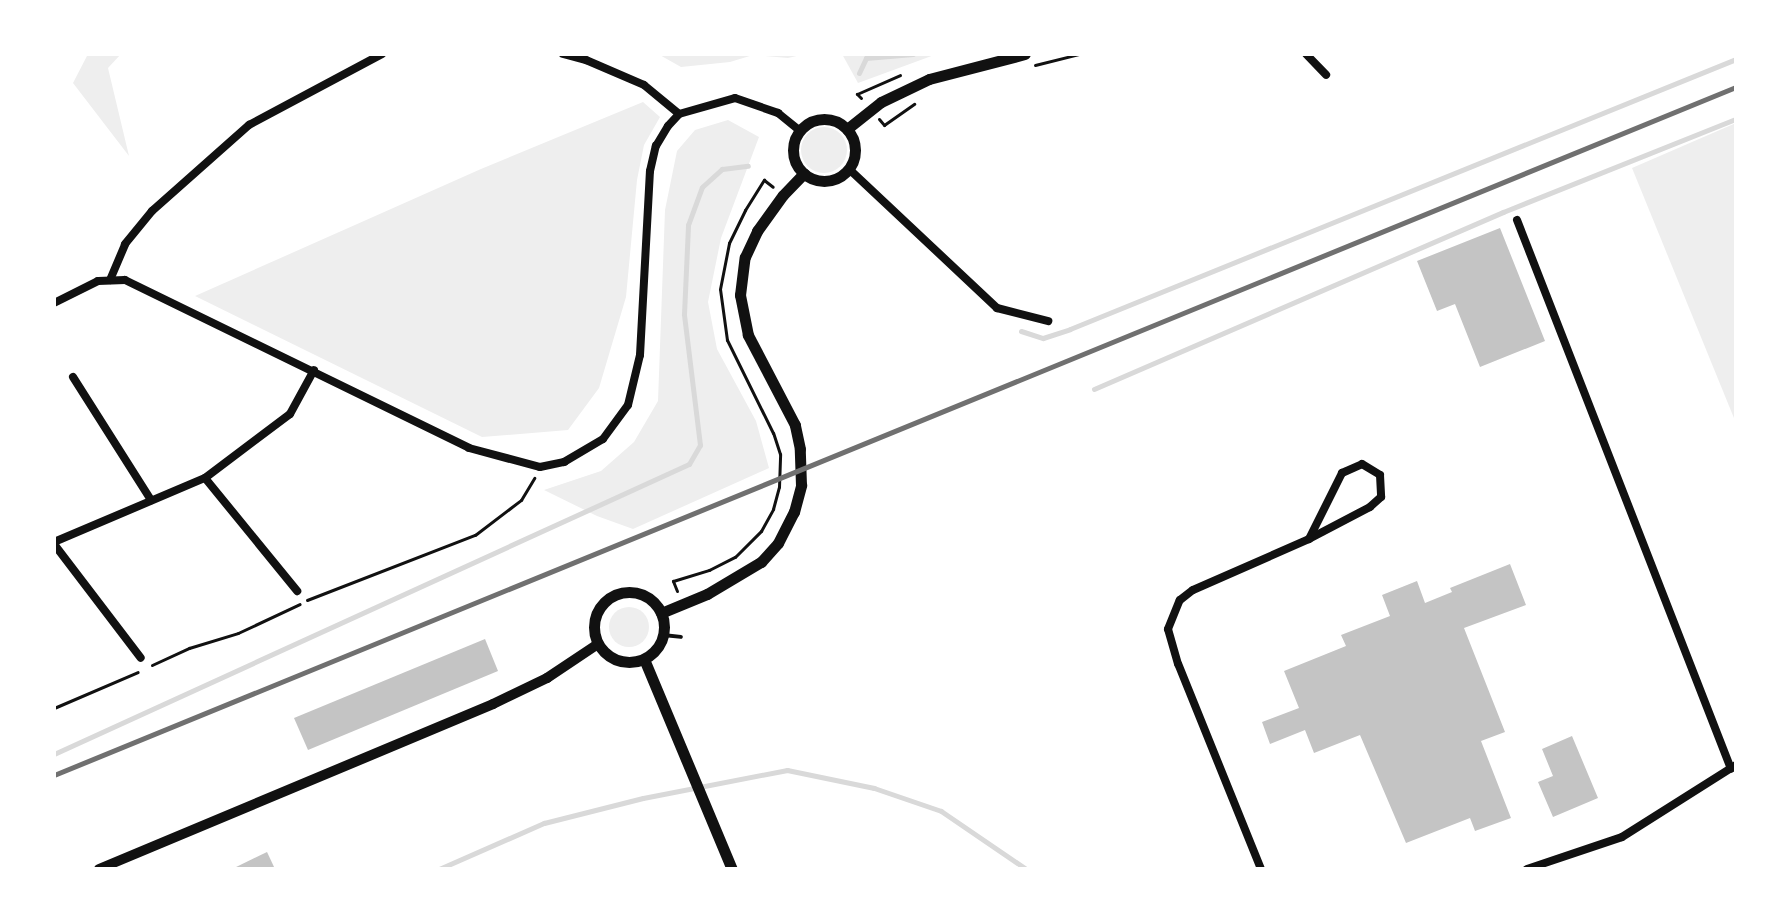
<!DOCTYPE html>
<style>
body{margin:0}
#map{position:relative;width:1790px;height:923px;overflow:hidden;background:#fff;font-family:"Source Sans 3",sans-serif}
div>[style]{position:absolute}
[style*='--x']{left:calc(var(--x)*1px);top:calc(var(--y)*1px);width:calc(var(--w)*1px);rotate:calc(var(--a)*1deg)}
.green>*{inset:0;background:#eee}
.round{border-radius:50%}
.stream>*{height:5px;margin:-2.5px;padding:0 2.5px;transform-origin:2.5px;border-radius:2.5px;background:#d9d9d9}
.building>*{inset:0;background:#c4c4c4}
.path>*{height:3px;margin:-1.5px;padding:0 1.5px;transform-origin:1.5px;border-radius:1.5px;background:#111}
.service>*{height:4px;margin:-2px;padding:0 2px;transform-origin:2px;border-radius:2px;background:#111}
.minor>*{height:8px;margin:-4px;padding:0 4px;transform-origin:4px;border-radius:4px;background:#111}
.tertiary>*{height:10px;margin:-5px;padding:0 5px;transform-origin:5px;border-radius:5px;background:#111}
.secondary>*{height:11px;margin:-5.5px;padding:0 5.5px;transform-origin:5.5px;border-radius:5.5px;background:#111}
.secondary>.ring{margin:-5.5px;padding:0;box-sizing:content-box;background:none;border:11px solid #111;border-radius:50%}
.rail>*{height:5px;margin:-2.5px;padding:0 2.5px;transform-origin:2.5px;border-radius:2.5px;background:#707070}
span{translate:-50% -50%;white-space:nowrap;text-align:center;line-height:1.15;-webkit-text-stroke:7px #fff;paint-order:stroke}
.frame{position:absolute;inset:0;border:56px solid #fff;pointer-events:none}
</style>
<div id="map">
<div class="green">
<div style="clip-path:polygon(88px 54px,121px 54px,108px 68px,129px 156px,73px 83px)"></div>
<div style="clip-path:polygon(658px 54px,805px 54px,788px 58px,753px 55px,730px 62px,681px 67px)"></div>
<div style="clip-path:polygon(842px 54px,937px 54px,858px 83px)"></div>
<div style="clip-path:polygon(643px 102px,660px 117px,644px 145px,637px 180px,626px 297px,599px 388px,568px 430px,482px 437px,195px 296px,481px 169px)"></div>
<div style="clip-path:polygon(728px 120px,759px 137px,721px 238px,708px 302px,717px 349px,756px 421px,769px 468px,633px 529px,597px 516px,544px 490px,601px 471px,634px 442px,658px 401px,665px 210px,677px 151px,695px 130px)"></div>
<div style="clip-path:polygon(1736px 123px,1736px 423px,1632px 168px)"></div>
<div class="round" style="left:801px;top:127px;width:46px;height:46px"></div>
<div class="round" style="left:609px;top:607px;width:40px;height:40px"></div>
</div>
<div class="stream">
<div style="--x:859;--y:73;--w:17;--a:-65"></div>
<div style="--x:866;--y:58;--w:47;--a:-4.9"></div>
<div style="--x:1021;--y:331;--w:23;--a:18"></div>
<div style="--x:1043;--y:338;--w:28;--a:-18"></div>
<div style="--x:1070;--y:329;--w:719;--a:-22.07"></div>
<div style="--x:1094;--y:389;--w:446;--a:-23.4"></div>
<div style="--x:1503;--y:212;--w:251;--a:-21.8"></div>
<div style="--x:54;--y:754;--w:698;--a:-24.55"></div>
<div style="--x:689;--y:464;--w:22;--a:-60"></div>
<div style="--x:700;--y:445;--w:132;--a:-97"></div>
<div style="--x:684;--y:314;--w:89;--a:-87.4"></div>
<div style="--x:688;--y:225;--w:40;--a:-69.8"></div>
<div style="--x:702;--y:187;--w:27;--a:-42"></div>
<div style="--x:722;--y:169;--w:26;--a:-7"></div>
<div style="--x:439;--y:869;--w:115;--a:-23.7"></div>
<div style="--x:544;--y:823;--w:102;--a:-14.2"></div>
<div style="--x:643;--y:798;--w:147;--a:-11"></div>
<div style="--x:787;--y:770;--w:89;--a:11.7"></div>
<div style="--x:874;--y:788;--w:71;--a:18.9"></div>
<div style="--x:941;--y:811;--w:103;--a:34.3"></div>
</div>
<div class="building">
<div style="clip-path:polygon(1500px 228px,1545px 341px,1480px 367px,1455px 304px,1437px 311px,1417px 261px)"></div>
<div style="clip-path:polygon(1510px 564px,1526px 605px,1464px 628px,1505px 732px,1481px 741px,1511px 818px,1475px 831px,1470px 818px,1406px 843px,1360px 735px,1314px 753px,1305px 730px,1270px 744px,1262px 722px,1299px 708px,1284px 671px,1346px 646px,1341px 635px,1390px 616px,1382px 595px,1417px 581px,1425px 603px,1452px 592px,1450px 588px)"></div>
<div style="clip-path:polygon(485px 639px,498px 671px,308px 750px,294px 718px)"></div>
<div style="clip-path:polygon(1572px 736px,1598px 798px,1553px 817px,1538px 782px,1553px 776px,1542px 749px)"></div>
<div style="clip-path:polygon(267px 852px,275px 869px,232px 869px)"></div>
</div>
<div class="path">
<div style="--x:1035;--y:65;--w:45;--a:-14"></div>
<div style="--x:861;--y:98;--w:6;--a:-135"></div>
<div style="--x:857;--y:94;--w:47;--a:-23.8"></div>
<div style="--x:879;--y:119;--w:8;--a:50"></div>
<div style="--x:884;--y:125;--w:37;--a:-35"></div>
<div style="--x:677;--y:591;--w:11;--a:-112"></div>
<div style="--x:673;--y:581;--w:38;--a:-17"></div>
<div style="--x:709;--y:570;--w:29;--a:-27"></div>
<div style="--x:735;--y:557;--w:37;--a:-45"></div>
<div style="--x:761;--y:531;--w:25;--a:-61"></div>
<div style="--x:773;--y:509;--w:23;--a:-75"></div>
<div style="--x:779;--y:487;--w:33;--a:-88"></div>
<div style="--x:780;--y:454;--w:22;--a:-108"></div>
<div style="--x:773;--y:433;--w:104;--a:-116.3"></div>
<div style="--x:727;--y:340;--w:51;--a:-97.8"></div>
<div style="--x:720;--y:289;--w:47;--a:-78.9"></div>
<div style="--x:729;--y:243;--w:37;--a:-64"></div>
<div style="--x:745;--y:210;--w:36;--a:-58"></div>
<div style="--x:764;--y:180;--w:11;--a:38"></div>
<div style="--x:307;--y:600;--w:180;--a:-21.2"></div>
<div style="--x:475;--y:535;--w:58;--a:-37.3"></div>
<div style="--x:521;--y:500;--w:26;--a:-59"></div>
<div style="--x:152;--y:665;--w:41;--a:-24.7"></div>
<div style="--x:189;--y:648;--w:51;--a:-17"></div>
<div style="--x:238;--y:633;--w:68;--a:-25.1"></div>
<div style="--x:54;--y:708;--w:91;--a:-23.2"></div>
</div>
<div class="service">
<div style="--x:663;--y:635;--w:18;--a:6"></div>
</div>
<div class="minor">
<div style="--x:563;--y:54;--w:24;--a:15"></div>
<div style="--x:586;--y:60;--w:63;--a:23.3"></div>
<div style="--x:644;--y:85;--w:45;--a:39.6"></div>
<div style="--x:1306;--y:54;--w:29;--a:46"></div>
<div style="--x:849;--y:169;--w:203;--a:43.2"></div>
<div style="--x:997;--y:308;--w:53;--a:14.3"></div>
<div style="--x:1517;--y:220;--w:589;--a:68.7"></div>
<div style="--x:110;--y:280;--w:39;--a:-67"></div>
<div style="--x:125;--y:244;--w:43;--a:-50.7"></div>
<div style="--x:152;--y:211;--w:130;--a:-41.6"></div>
<div style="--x:249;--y:125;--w:151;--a:-28.1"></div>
<div style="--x:54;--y:303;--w:49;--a:-26.6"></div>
<div style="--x:98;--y:281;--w:27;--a:-2"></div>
<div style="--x:125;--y:280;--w:383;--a:26"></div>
<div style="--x:469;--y:448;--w:73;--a:15"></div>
<div style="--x:540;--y:467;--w:25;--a:-12"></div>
<div style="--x:564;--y:462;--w:45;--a:-30.5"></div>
<div style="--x:603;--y:439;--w:42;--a:-53.7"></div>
<div style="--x:628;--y:405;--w:51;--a:-76.5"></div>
<div style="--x:640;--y:355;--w:184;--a:-86.9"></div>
<div style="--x:650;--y:171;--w:26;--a:-77"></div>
<div style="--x:656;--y:146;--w:23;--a:-59"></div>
<div style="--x:668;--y:126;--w:16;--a:-47"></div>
<div style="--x:679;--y:114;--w:58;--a:-15.9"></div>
<div style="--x:735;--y:98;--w:46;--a:19.2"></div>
<div style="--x:778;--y:113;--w:28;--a:39"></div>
<div style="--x:73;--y:377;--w:146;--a:57.6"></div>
<div style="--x:1362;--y:464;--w:21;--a:31"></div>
<div style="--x:1380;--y:475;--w:22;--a:87"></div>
<div style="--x:1381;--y:497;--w:15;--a:138"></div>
<div style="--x:1370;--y:507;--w:69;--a:152.3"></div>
<div style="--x:1309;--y:539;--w:74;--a:-63.4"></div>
<div style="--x:1342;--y:473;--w:22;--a:-24"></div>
<div style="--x:205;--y:478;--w:146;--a:50.8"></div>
<div style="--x:54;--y:542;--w:164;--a:-23"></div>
<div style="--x:205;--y:478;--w:106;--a:-37"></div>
<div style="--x:290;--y:414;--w:50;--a:-61.4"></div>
<div style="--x:54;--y:544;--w:143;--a:52.7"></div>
<div style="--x:1261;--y:869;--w:221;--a:-112"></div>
<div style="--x:1178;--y:664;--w:36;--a:-106"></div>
<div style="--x:1168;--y:629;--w:31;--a:-68"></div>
<div style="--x:1180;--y:600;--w:16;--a:-38"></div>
<div style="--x:1193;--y:590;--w:127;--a:-23.7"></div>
<div style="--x:1527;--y:869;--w:100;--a:-18.6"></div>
<div style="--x:1622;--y:837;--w:135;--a:-32.3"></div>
</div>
<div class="tertiary">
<div style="--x:99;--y:869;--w:427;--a:-22.7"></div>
<div style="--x:493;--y:704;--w:60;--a:-25.7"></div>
<div style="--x:547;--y:678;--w:61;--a:-33.7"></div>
</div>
<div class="secondary">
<div class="ring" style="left:793px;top:119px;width:51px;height:51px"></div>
<div style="--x:847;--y:129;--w:43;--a:-38.5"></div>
<div style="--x:881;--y:102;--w:53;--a:-25.6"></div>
<div style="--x:929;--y:79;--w:99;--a:-14.6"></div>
<div class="ring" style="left:594px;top:592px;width:59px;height:59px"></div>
<div style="--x:661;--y:613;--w:50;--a:-22.4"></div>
<div style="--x:707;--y:594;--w:63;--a:-30.7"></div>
<div style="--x:761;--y:562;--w:25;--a:-48"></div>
<div style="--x:778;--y:543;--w:35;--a:-63"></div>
<div style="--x:794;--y:512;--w:28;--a:-75"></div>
<div style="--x:801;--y:485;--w:36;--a:-92"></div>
<div style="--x:800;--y:449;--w:25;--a:-102"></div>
<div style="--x:795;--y:425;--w:102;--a:-117.6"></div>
<div style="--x:748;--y:335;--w:41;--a:-101.3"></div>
<div style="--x:740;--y:295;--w:38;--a:-83"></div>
<div style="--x:745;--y:257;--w:29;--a:-65"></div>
<div style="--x:757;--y:231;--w:44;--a:-54.2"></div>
<div style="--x:783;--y:195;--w:30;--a:-46"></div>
<div style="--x:644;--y:659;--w:228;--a:67.3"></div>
</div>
<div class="rail">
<div style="--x:54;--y:775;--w:1817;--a:-22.25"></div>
</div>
<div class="frame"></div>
</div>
